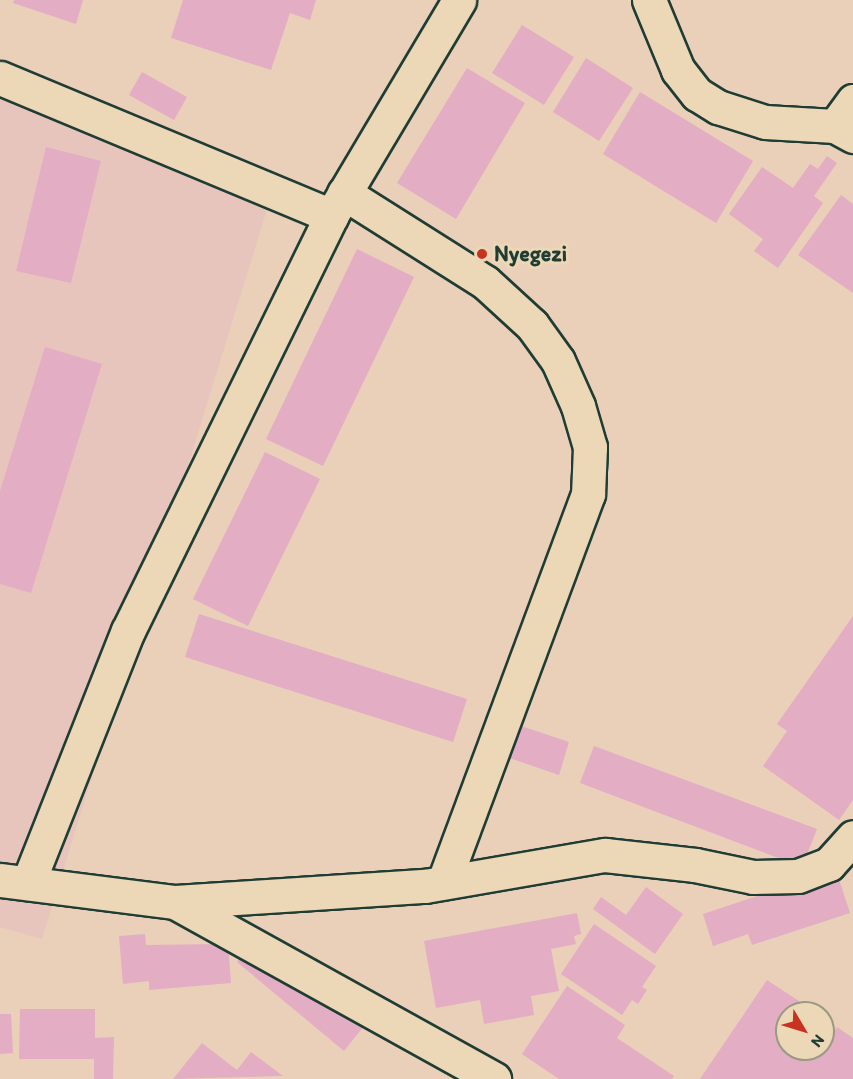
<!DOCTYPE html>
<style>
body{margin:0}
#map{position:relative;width:853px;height:1079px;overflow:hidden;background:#eacfb9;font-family:Itim,sans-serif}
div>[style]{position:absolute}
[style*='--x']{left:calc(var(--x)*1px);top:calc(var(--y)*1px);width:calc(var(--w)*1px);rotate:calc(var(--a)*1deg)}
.built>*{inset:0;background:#e8c5bc}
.building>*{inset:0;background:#e3adc4}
.roads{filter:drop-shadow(2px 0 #1f3d34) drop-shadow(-2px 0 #1f3d34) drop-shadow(0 2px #1f3d34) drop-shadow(0 -2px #1f3d34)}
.minor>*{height:33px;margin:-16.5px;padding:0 16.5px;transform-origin:16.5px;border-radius:16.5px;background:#ecd7b6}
.dots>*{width:16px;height:16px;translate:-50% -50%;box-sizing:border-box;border:3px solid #ecd7b6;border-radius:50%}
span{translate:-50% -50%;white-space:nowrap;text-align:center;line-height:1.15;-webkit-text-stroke:6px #ecd7b6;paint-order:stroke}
.poi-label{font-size:22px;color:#1f3d34;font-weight:700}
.left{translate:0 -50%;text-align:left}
.north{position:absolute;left:775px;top:1001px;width:60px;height:60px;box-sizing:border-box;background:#ecd7b6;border:2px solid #9a9982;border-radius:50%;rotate:128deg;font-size:16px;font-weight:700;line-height:24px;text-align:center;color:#1f3d34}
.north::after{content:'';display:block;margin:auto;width:21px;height:27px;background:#c8321e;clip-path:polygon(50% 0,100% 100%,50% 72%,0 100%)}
</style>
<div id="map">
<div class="built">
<div style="clip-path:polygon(0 94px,273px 190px,42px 939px,0 927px)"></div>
</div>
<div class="building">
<div style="clip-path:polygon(14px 0,83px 0,76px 24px,13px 3px)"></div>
<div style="clip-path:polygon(183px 0,316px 0,310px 20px,290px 13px,271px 70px,171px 38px)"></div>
<div style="clip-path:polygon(522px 25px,574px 57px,544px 105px,492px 73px)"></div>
<div style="clip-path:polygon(586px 58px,633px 88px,599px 141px,553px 112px)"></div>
<div style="clip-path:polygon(467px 68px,525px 103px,456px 219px,397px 183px)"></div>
<div style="clip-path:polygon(142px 72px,187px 97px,174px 120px,129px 95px)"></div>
<div style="clip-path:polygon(640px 92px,753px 161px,716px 223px,603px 154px)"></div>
<div style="clip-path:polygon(46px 147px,101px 161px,71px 283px,16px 271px)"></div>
<div style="clip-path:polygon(827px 156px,837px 163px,814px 196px,823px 203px,778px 268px,754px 251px,763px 239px,729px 214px,762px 167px,793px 188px,810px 164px,818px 169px)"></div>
<div style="clip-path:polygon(841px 195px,853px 204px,853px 293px,798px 255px)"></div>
<div style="clip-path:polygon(357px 249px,414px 277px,323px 466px,266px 439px)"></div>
<div style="clip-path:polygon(45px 347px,102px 364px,31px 593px,0 584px,0 491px)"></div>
<div style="clip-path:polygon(265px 452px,320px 479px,248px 626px,193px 599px)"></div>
<div style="clip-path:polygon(199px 614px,467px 699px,453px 742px,185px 657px)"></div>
<div style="clip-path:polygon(853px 616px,853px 800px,839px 820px,763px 766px,787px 731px,777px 724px)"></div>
<div style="clip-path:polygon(509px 722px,569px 742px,559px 775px,498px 754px)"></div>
<div style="clip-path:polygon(594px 746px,817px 829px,802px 867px,580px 783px)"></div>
<div style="clip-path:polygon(836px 870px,850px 913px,752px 945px,748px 934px,713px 946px,703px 914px)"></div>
<div style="clip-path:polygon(646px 887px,683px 914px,655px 954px,593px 909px,601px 897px,626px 915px)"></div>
<div style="clip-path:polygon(577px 913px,581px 934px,574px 936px,576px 944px,551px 949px,559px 991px,531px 996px,534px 1015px,484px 1024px,480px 1000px,436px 1008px,424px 941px)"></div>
<div style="clip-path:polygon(594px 924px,656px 966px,642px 987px,647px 990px,638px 1004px,632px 1000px,622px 1015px,561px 974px)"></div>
<div style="clip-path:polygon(145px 934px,146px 945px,228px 944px,231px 983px,149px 990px,149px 981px,123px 984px,119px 936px)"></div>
<div style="clip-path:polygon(252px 942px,343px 1015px,356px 997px,375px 1012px,344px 1051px,237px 962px)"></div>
<div style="clip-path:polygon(767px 980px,811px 1009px,808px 1013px,787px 1013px,787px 1049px,823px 1049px,823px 1042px,826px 1044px,837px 1027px,853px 1038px,853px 1079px,700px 1079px)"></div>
<div style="clip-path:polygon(567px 986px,625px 1025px,617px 1038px,674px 1076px,672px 1079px,559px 1079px,522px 1054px)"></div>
<div style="clip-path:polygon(20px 1009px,95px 1009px,95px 1038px,114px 1037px,113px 1079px,94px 1079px,94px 1059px,19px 1059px)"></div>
<div style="clip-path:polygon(0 1014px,11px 1014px,13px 1053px,0 1054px)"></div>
<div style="clip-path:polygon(202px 1043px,237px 1070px,251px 1052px,283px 1076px,173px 1079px)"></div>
</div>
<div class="roads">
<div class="minor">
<div style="--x:649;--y:0;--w:76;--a:67.5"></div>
<div style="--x:678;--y:70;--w:31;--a:52"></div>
<div style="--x:697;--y:94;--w:25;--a:32"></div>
<div style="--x:718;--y:107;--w:49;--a:17.7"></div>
<div style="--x:765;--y:122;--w:70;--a:3.3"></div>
<div style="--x:835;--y:126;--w:21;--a:29"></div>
<div style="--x:0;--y:78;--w:359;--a:22.6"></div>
<div style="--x:835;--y:126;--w:31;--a:-54"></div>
<div style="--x:344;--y:193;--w:167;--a:32.3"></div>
<div style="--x:485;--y:282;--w:64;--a:42.5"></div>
<div style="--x:532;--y:325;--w:44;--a:54.2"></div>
<div style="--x:558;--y:361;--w:49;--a:66"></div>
<div style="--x:578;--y:406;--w:43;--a:73.7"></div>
<div style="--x:590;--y:447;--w:47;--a:92.4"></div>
<div style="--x:588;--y:494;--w:414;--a:110.4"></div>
<div style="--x:0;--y:880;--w:176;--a:7.2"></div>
<div style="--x:175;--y:902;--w:365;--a:29"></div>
<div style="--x:28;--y:883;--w:271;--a:-68.4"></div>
<div style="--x:128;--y:631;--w:462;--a:-63.9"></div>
<div style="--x:331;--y:216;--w:251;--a:-59.3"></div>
<div style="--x:175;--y:902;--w:251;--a:-3.7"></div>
<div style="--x:425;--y:886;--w:183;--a:-9.8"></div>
<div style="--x:605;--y:855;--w:91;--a:6.3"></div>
<div style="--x:695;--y:865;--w:59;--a:11.7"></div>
<div style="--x:753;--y:877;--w:45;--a:-1.3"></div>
<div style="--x:798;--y:876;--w:33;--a:-21"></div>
<div style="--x:829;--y:864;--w:36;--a:-48"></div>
</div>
</div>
<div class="dots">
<div style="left:482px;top:254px;background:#c8321e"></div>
</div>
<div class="poi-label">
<span class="left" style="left:494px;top:254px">Nyegezi</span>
</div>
<div class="north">N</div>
</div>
